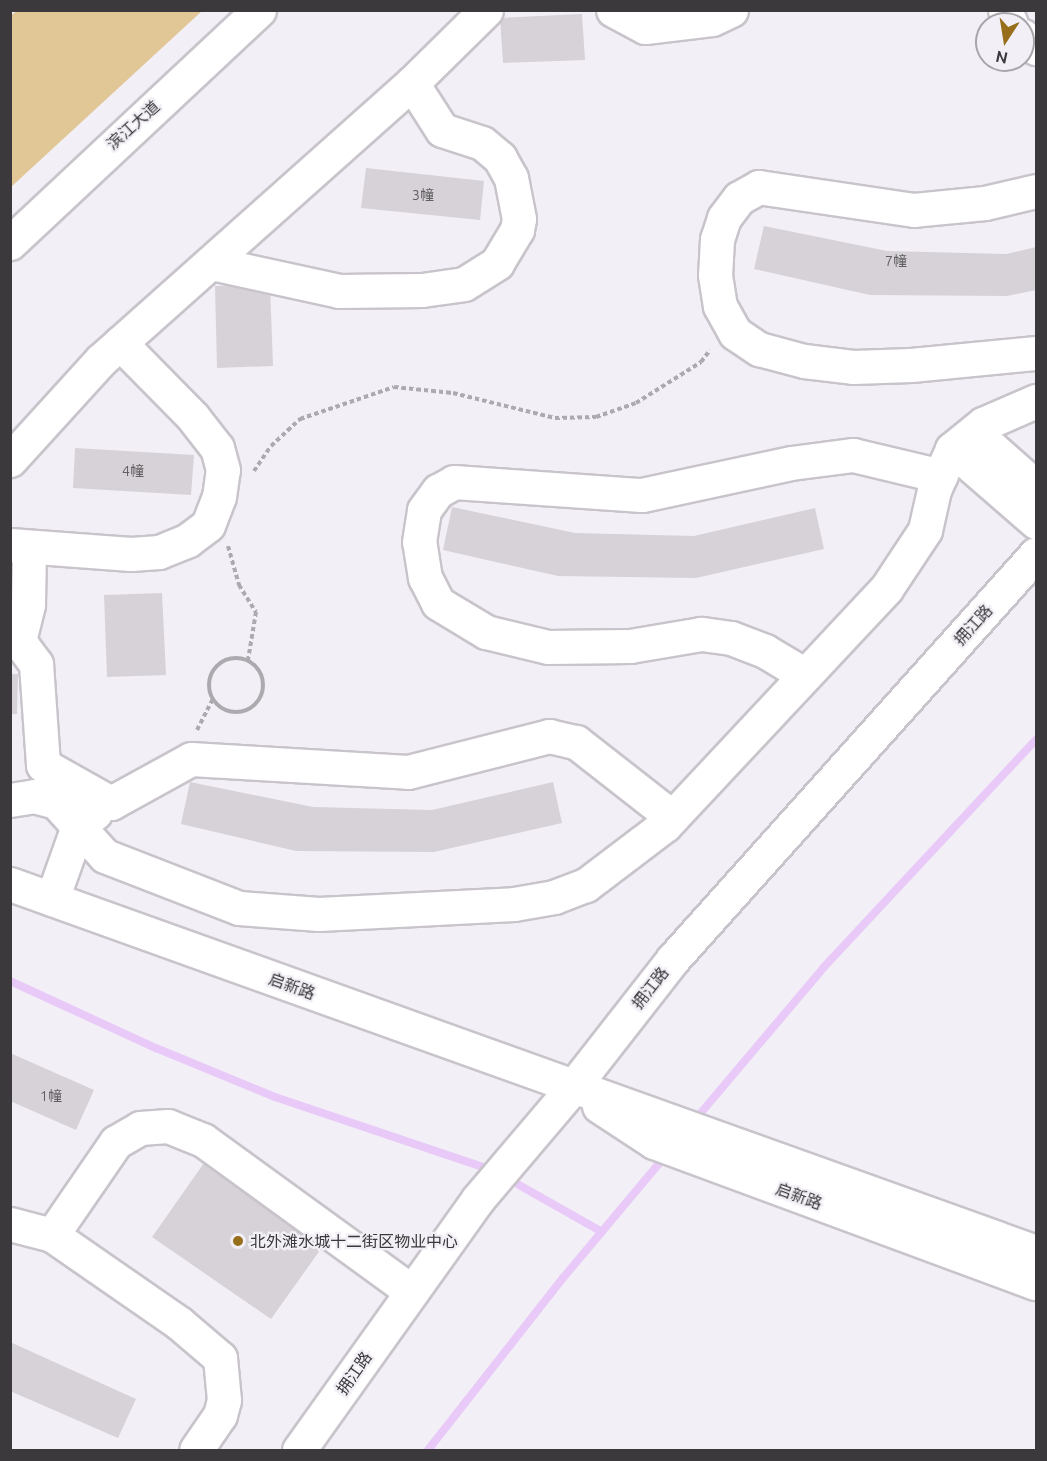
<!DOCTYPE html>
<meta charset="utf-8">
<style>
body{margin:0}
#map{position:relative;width:1047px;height:1461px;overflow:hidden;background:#f3eff6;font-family:Ubuntu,"Noto Sans SC",sans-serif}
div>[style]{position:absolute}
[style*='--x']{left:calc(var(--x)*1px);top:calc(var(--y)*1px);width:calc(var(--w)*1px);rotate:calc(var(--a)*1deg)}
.green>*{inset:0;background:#e1c696}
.stream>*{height:8px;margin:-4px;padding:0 4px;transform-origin:4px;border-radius:4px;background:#e8c9f8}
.building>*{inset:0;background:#d6d2d8}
.path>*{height:4px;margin-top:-2px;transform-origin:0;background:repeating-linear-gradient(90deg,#adaaaf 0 4.5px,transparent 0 7.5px)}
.path>.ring{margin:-2px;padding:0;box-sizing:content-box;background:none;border:4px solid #adaaaf;border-radius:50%}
.roads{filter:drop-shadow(2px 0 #c9c4cb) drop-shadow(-2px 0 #c9c4cb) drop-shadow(0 2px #c9c4cb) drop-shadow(0 -2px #c9c4cb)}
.minor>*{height:33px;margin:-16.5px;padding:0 16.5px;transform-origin:16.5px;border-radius:16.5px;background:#fff}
.dots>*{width:16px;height:16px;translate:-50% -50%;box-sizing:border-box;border:3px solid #f3eff6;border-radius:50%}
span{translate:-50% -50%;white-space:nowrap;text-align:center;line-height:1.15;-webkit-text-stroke:4.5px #f3eff6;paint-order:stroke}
.number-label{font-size:14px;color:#625f62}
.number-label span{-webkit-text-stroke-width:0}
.street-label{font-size:16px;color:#3b393b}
.poi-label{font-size:16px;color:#3b393b}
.left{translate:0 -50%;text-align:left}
.frame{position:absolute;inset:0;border:12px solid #3b393b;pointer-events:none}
.north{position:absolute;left:975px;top:12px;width:60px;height:60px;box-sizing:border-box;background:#f3eff6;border:2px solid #a9a6ab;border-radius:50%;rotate:192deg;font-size:16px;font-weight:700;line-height:24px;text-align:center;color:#3b393b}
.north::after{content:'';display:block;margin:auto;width:21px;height:27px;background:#976f1a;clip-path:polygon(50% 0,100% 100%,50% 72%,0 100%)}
</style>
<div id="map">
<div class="green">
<div style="clip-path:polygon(17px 11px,17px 10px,202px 11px,11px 187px,10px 16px)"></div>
</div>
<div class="stream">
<div style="--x:10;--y:981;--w:161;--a:24.7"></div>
<div style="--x:156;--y:1048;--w:129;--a:22.4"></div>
<div style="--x:275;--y:1097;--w:219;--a:18.6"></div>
<div style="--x:694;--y:1121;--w:202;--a:-49.8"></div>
<div style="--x:824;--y:967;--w:311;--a:-47"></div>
<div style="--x:519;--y:1185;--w:95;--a:29.5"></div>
<div style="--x:428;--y:1450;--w:219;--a:-51.9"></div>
<div style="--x:563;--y:1278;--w:162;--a:-50"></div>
</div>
<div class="building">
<div style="clip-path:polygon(582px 14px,585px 60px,503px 63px,500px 18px)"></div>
<div style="clip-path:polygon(366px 168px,484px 181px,480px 220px,361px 208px)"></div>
<div style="clip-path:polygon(764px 226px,887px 251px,1006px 254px,1036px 247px,1036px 290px,1007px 296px,870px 295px,754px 269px)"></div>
<div style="clip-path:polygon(270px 284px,273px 366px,217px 368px,215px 286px)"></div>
<div style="clip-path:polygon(75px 448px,194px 455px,191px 495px,73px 488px)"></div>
<div style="clip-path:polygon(452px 507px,575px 533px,694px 536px,815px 508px,824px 549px,696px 578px,558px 576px,443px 550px)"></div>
<div style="clip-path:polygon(162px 593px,166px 675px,107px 677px,104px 595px)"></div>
<div style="clip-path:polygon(10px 674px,18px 674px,17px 714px,10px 714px)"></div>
<div style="clip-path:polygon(190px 782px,313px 807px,432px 810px,553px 782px,562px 823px,434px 852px,296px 851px,181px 824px)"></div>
<div style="clip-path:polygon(10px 1053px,94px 1090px,76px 1130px,10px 1101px)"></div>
<div style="clip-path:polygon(204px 1163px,323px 1246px,271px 1319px,152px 1237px)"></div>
<div style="clip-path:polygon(10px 1342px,136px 1399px,118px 1438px,10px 1391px)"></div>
</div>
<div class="path">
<div style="--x:254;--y:471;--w:30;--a:-56"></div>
<div style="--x:271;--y:446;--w:40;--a:-43"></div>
<div style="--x:300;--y:419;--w:99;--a:-18.8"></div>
<div style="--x:394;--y:387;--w:59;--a:5.8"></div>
<div style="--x:453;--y:393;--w:105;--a:13.8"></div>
<div style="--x:555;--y:418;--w:41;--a:-1.4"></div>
<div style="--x:596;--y:417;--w:42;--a:-19.3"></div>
<div style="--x:636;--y:403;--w:77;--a:-32.2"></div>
<div style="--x:701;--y:362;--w:15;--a:-53"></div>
<div style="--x:228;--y:546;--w:41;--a:74.2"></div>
<div style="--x:239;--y:585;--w:32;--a:58"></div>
<div style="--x:256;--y:612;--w:49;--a:99.5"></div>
<div class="ring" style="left:209px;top:658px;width:50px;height:50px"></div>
<div style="--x:197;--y:730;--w:35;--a:-63"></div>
</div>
<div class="roads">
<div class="minor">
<div style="--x:613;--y:10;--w:36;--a:28"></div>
<div style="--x:645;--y:27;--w:67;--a:-6.8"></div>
<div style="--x:712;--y:19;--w:21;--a:-25"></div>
<div style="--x:1005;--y:10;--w:15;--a:67"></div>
<div style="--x:1023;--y:36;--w:18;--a:43"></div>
<div style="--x:1036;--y:191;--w:52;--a:166.8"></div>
<div style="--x:985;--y:203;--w:71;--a:174.4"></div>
<div style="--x:914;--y:210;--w:157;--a:-171.6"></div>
<div style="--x:759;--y:187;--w:23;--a:151"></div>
<div style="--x:739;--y:198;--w:25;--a:127"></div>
<div style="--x:724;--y:218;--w:22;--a:108"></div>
<div style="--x:717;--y:239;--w:36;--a:93"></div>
<div style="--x:715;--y:275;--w:31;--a:81"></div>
<div style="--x:720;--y:306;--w:31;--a:61"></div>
<div style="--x:735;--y:333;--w:29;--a:34"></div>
<div style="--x:759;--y:349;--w:47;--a:14.9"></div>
<div style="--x:804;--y:361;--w:49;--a:7"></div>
<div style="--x:853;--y:367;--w:58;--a:-2"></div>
<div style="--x:911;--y:365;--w:126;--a:-5.5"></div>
<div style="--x:10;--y:243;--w:341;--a:-43.1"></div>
<div style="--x:211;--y:263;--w:131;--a:12.3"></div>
<div style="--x:339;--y:291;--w:83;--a:-0.7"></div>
<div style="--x:422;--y:290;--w:42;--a:-8.1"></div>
<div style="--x:464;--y:284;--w:39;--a:-32"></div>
<div style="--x:497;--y:263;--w:39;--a:-59"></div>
<div style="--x:517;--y:230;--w:11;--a:-80"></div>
<div style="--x:519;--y:219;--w:42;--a:-101"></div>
<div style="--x:511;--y:178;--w:23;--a:-119"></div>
<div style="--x:500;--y:158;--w:23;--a:-140"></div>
<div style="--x:482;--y:143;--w:42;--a:-162"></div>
<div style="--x:442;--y:130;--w:56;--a:-122.6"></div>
<div style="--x:412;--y:83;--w:104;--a:-44.6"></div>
<div style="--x:974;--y:432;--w:83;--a:41.6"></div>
<div style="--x:952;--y:449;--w:111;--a:41"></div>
<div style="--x:10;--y:460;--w:135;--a:-47.7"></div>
<div style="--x:101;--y:360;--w:416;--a:-41.7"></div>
<div style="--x:10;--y:545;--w:121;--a:4.3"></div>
<div style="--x:131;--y:554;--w:28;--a:-4"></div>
<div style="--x:159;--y:552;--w:31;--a:-22"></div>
<div style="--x:188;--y:540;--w:25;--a:-37"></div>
<div style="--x:208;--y:525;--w:30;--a:-69"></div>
<div style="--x:219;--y:497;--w:27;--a:-82"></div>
<div style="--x:223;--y:470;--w:23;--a:-105"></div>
<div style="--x:217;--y:448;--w:39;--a:-128"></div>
<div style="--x:193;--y:417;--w:104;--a:-134.6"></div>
<div style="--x:10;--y:629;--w:44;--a:53.4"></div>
<div style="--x:36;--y:664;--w:101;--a:86"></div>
<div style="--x:43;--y:765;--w:78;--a:29.2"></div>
<div style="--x:111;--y:803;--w:91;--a:-28.8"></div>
<div style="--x:191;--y:759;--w:217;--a:3.4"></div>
<div style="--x:408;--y:772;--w:146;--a:-14.3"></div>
<div style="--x:549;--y:736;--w:28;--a:13"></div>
<div style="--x:576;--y:742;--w:122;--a:38"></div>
<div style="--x:19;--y:641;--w:38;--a:-76"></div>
<div style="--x:28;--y:604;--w:57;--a:-89"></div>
<div style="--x:805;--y:675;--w:47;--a:-149"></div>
<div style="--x:765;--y:651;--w:36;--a:-159"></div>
<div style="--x:731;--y:638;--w:30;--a:-172"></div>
<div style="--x:701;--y:634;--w:72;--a:170.4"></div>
<div style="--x:630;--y:646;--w:82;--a:179.3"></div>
<div style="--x:548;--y:647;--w:64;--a:-166.4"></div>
<div style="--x:486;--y:632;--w:56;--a:-148.9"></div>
<div style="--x:438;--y:603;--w:28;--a:-117"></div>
<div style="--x:425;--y:578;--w:36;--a:-99"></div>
<div style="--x:419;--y:542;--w:32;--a:-81"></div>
<div style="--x:424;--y:510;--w:24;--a:-54"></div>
<div style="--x:438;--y:491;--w:18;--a:-29"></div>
<div style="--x:454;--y:482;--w:188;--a:4"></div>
<div style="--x:642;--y:495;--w:152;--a:-12.1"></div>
<div style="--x:791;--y:463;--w:63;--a:-7.4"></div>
<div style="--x:853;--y:455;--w:90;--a:13.4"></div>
<div style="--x:10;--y:800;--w:24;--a:-9"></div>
<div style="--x:34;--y:796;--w:23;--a:15"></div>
<div style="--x:56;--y:802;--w:73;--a:47.8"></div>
<div style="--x:105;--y:856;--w:144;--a:21.2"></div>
<div style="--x:239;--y:908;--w:80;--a:4.3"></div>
<div style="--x:319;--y:914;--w:195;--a:-2.9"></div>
<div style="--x:514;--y:904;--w:41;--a:-9.9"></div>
<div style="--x:554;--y:897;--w:34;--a:-21"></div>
<div style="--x:586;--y:885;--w:99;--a:-37.2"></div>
<div style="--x:665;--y:825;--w:323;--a:-46.9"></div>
<div style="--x:886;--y:589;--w:71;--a:-56.5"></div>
<div style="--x:925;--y:530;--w:41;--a:-77.3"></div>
<div style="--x:934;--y:490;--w:45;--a:-66.3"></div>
<div style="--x:952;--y:449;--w:40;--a:-39"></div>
<div style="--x:983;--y:424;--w:58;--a:-23.5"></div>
<div style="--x:10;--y:884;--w:1090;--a:19.73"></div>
<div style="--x:52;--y:899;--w:81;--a:-70.4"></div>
<div style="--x:79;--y:823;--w:19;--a:-32"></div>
<div style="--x:599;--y:1106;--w:66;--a:33.2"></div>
<div style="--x:654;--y:1142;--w:407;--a:20.3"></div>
<div style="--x:10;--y:1224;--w:43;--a:14.7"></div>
<div style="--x:52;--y:1235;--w:155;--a:34.7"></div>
<div style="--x:179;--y:1323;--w:54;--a:40.5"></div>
<div style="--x:220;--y:1358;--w:42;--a:84.6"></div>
<div style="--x:224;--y:1400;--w:16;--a:105"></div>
<div style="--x:220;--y:1415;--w:42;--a:124.4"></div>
<div style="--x:52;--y:1235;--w:113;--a:-55.5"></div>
<div style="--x:116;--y:1142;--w:28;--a:-30"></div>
<div style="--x:140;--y:1128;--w:28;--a:-4"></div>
<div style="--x:168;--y:1126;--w:38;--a:22"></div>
<div style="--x:203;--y:1140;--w:258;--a:36"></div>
<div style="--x:299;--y:1450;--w:308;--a:-54.5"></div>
<div style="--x:478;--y:1199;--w:147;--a:-49.7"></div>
<div style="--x:573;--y:1087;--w:162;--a:-52"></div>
<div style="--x:673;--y:959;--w:544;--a:-48.13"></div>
</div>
</div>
<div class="dots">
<div style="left:238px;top:1241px;background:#976f1a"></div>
</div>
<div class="number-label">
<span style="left:423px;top:195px">3幢</span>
<span style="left:896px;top:261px">7幢</span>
<span style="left:133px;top:471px">4幢</span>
<span style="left:51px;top:1096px">1幢</span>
</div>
<div class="street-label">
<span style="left:133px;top:125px;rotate:-42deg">滨江大道</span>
<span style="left:973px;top:625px;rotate:-48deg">拥江路</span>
<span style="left:292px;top:986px;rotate:20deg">启新路</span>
<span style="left:650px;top:988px;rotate:-52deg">拥江路</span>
<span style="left:799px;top:1196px;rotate:20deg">启新路</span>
<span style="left:354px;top:1373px;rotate:-55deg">拥江路</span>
</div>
<div class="poi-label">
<span class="left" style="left:250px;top:1241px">北外滩水城十二街区物业中心</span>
</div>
<div class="frame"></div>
<div class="north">N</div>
</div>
